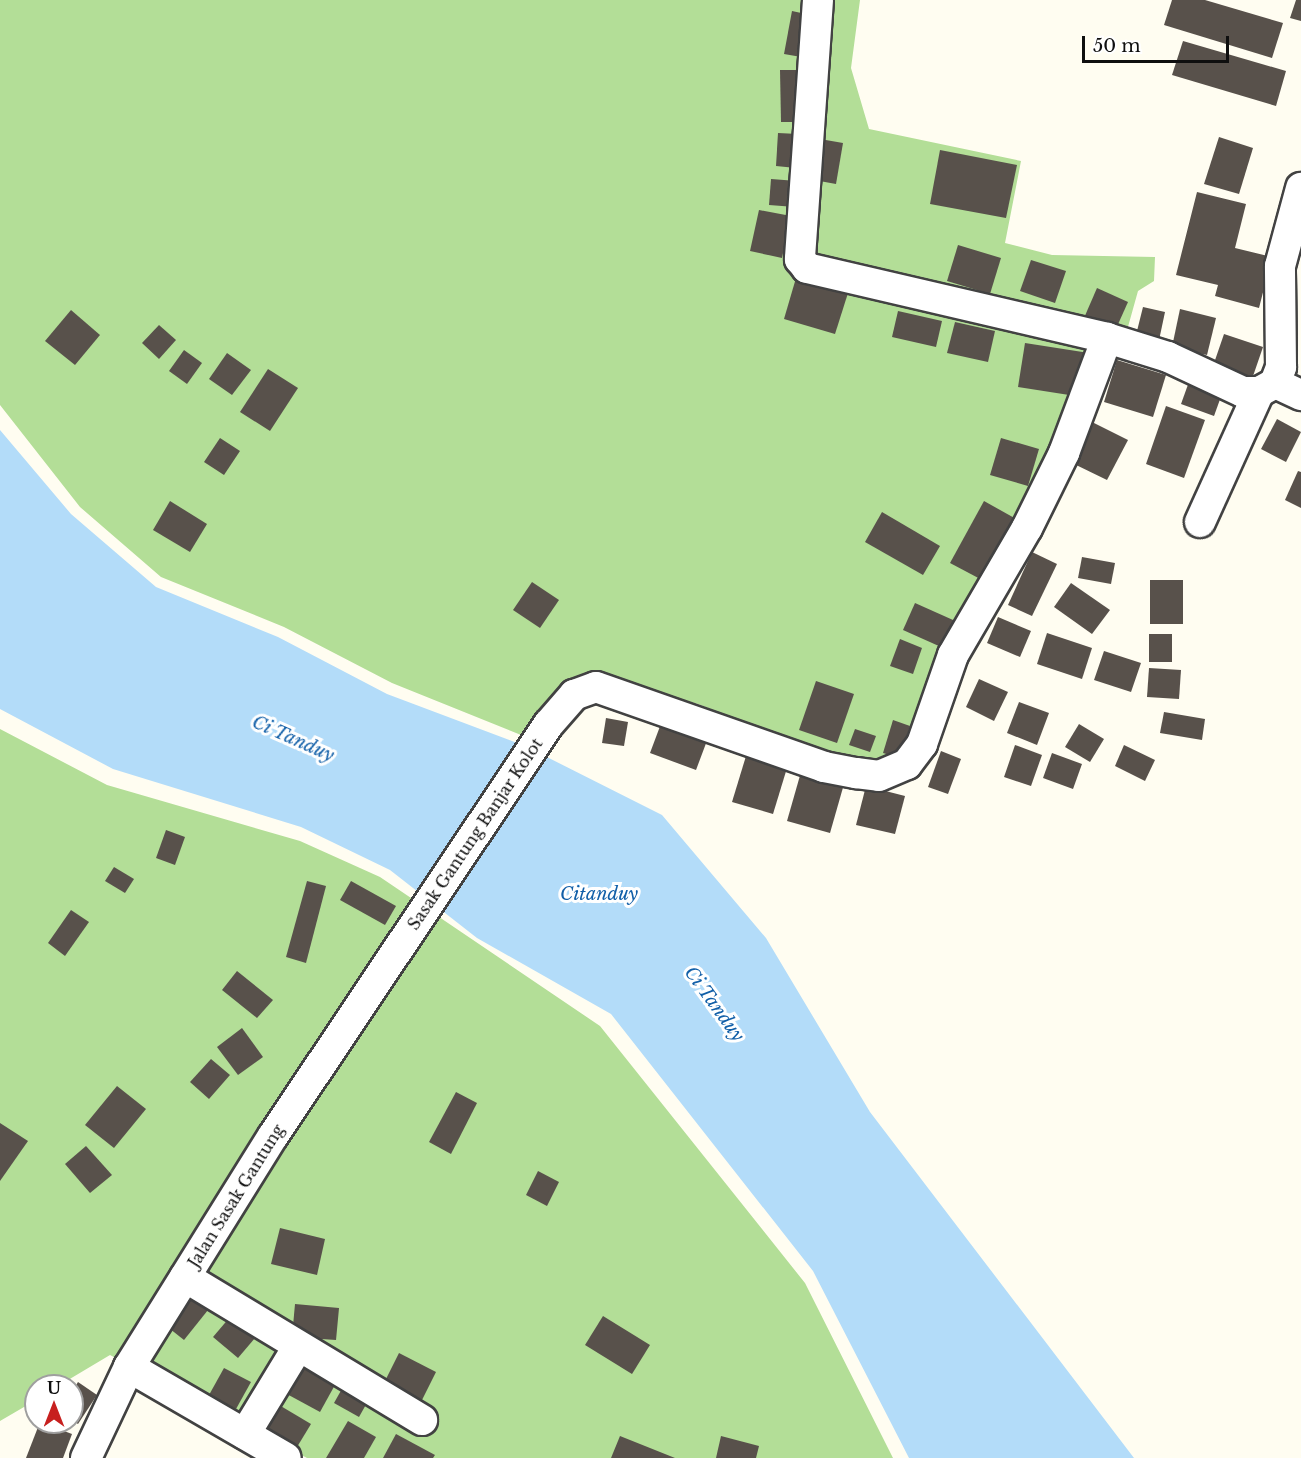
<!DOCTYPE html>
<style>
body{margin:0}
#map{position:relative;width:1301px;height:1458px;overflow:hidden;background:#fffdf1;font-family:"Libre Baskerville",serif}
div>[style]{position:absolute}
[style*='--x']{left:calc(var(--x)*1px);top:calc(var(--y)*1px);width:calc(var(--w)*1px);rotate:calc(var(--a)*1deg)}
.forest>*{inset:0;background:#b3de97}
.water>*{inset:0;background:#b3dcf9}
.building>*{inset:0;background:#58514b}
.roads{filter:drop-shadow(2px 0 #424242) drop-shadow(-2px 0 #424242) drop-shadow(0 2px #424242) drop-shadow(0 -2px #424242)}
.minor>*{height:30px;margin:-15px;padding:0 15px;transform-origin:15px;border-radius:15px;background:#fff}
span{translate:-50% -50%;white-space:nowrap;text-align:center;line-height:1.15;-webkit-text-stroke:6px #fff;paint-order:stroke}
.street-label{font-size:16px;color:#0f0f0f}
.water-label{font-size:18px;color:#115fa8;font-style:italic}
.north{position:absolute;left:24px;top:1374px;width:60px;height:60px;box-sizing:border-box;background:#fff;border:2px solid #9f9f9f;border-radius:50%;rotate:0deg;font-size:16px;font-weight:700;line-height:24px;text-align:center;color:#0f0f0f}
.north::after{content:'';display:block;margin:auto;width:21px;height:27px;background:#c7201f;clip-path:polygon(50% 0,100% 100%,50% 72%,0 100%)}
.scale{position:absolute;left:1082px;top:36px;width:147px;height:27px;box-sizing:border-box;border:3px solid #0f0f0f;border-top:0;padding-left:8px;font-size:18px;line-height:21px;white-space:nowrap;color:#0f0f0f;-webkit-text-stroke:4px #fff;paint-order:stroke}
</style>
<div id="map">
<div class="forest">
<div style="clip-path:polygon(0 0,860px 0,851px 68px,869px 129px,1021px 161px,1005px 243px,1052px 255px,1155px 257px,1154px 281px,1138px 291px,1126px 334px,918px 738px,879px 765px,827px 755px,698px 704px,601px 678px,526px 737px,392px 683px,284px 627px,161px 577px,80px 507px,0 405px)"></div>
<div style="clip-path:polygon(0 729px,107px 785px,300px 841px,380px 877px,600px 1026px,805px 1283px,893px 1458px,307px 1458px,110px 1355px,58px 1386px,36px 1386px,36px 1400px,0 1421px)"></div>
</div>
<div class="water">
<div style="clip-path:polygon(0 430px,71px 514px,156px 587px,278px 637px,387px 694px,525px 746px,662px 815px,766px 938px,870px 1112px,1134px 1458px,909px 1458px,813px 1271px,611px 1014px,477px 938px,390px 870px,301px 827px,113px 769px,0 709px)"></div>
</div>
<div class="building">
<div style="clip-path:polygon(1172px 0,1205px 0,1283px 23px,1272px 58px,1164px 25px)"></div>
<div style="clip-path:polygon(1296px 0,1301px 0,1301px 21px,1290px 18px)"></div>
<div style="clip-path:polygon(792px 11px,815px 16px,807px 58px,784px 54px)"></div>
<div style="clip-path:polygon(1183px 41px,1286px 71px,1276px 106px,1172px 75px)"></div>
<div style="clip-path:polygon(780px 70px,803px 70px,804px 122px,781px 122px)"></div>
<div style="clip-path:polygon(778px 133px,798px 134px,796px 168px,776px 166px)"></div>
<div style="clip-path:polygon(1219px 137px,1253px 148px,1239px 194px,1204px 184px)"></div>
<div style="clip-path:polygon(820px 139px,843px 143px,836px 184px,814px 180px)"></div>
<div style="clip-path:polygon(940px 150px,1017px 165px,1006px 218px,930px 204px)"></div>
<div style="clip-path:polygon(771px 179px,797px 181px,795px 207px,769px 205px)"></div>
<div style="clip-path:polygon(1197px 192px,1246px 204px,1235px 248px,1272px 257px,1259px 308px,1215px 296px,1218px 285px,1176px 275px)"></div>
<div style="clip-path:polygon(759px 210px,791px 216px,782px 258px,750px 251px)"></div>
<div style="clip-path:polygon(958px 245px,1001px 258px,990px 294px,947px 281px)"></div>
<div style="clip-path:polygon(1031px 260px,1066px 271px,1055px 303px,1020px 291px)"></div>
<div style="clip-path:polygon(796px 278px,848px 293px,835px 334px,784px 319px)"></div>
<div style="clip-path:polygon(1097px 288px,1128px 302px,1115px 331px,1084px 318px)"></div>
<div style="clip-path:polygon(1143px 307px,1165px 312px,1158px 345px,1135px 339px)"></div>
<div style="clip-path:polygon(1180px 309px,1216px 318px,1207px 355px,1172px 347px)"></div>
<div style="clip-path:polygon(71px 310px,100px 335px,75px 365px,45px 341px)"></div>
<div style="clip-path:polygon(898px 311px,942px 321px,936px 347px,892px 337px)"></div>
<div style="clip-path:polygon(955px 322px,995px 331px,988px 362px,947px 353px)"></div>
<div style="clip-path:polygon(159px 325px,176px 340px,159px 359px,142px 343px)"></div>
<div style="clip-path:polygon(1224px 334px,1263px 347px,1252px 379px,1213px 366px)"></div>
<div style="clip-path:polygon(1025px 343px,1089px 353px,1082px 397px,1018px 387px)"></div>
<div style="clip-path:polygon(184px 350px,202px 363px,187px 384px,169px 371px)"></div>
<div style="clip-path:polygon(227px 353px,251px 370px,232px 395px,209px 379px)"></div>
<div style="clip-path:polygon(1117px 360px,1166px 375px,1153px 417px,1104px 402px)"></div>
<div style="clip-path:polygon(268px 369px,298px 388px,270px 431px,240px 412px)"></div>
<div style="clip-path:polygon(1190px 379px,1223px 391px,1214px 416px,1181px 404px)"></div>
<div style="clip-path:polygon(1166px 406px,1205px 420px,1184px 478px,1146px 464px)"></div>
<div style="clip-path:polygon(1277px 419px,1301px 432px,1286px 462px,1261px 449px)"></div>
<div style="clip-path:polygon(1092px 422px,1128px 440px,1107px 480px,1072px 463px)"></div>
<div style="clip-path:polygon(220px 438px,240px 451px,224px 475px,204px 462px)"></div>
<div style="clip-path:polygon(1001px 438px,1039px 449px,1028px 486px,990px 475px)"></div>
<div style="clip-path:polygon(1298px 471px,1301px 472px,1301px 508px,1285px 500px)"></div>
<div style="clip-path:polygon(170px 501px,207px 524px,190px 552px,153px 530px)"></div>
<div style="clip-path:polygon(984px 501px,1018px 520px,984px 581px,950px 563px)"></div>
<div style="clip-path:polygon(882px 512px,940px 546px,923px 575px,865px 542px)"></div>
<div style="clip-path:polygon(1032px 552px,1057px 564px,1032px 616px,1008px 605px)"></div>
<div style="clip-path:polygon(1082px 557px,1115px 563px,1111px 584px,1078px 578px)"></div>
<div style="clip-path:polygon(1150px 580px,1183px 580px,1183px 624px,1150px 624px)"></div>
<div style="clip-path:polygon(532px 582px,559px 600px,540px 628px,513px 610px)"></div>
<div style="clip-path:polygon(1071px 583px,1110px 610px,1092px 634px,1054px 607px)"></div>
<div style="clip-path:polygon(915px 603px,962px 624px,950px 651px,903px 630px)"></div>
<div style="clip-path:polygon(998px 617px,1031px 631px,1020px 657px,987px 643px)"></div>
<div style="clip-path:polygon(1047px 633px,1092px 648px,1082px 679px,1037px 664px)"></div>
<div style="clip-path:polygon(1149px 634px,1172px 634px,1172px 662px,1149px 662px)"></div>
<div style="clip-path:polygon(900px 639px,922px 648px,913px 674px,890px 666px)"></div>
<div style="clip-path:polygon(1104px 651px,1141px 663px,1131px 692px,1094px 680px)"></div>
<div style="clip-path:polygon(1149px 668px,1181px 670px,1179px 699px,1147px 697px)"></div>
<div style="clip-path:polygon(979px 679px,1008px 692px,994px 721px,966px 707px)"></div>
<div style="clip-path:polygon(816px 681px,854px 694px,837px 743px,799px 730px)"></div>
<div style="clip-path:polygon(1019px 702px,1049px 713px,1037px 745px,1007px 733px)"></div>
<div style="clip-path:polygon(1164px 712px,1205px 719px,1202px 740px,1160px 733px)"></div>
<div style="clip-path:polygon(606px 718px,628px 722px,624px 746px,602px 743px)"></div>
<div style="clip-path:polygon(893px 720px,910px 726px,900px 758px,883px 753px)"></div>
<div style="clip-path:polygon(662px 721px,708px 738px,696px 770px,650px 753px)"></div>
<div style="clip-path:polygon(1079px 724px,1104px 739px,1090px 762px,1065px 747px)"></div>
<div style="clip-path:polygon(855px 729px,876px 736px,870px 752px,849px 745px)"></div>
<div style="clip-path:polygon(1015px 745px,1042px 755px,1031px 786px,1004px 777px)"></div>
<div style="clip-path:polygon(1124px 745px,1155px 760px,1145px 781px,1115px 766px)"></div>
<div style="clip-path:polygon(941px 751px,961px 759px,948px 794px,928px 787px)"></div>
<div style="clip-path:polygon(1052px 753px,1082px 764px,1073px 789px,1043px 778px)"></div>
<div style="clip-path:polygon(746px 756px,787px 768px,773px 814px,732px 802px)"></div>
<div style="clip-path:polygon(801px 772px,844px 784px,830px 833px,787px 821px)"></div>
<div style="clip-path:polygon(866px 786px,905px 796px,895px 834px,856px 825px)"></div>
<div style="clip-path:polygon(166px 830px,185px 837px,175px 865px,156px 858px)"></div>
<div style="clip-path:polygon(114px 867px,134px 879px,125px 893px,105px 881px)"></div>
<div style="clip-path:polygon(307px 881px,326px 886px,306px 963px,286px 957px)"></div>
<div style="clip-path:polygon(351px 881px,396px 906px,385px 925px,340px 900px)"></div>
<div style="clip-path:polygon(71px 910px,89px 922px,65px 956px,48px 943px)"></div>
<div style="clip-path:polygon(237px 971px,273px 1000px,257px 1018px,222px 990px)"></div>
<div style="clip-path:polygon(242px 1028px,263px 1057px,238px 1075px,217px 1047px)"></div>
<div style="clip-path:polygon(211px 1059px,230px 1075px,209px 1099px,190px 1082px)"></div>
<div style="clip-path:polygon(117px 1086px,146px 1109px,114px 1148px,85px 1125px)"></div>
<div style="clip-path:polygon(456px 1092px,477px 1103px,451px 1154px,429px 1142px)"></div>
<div style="clip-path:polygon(0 1123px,28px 1141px,0 1181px)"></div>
<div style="clip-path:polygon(86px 1146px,112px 1175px,90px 1193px,65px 1164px)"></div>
<div style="clip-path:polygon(538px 1171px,559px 1182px,547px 1206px,526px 1195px)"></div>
<div style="clip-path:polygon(280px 1228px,325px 1239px,317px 1275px,271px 1264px)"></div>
<div style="clip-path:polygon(188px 1286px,212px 1305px,184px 1340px,160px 1321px)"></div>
<div style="clip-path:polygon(295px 1304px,339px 1308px,336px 1340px,292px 1337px)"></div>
<div style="clip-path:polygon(603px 1316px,650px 1345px,632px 1374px,585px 1345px)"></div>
<div style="clip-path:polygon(230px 1317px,255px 1338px,238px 1358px,213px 1337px)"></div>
<div style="clip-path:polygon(399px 1353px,436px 1372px,420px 1404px,383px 1385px)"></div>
<div style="clip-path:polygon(306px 1355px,341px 1374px,320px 1412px,285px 1393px)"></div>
<div style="clip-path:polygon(224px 1368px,251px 1382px,236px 1409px,209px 1395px)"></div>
<div style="clip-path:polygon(347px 1380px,372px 1394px,359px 1417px,334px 1403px)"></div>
<div style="clip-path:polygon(78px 1382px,97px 1395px,78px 1424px,72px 1420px,72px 1392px)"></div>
<div style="clip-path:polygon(274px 1402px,311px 1424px,294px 1452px,257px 1431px)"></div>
<div style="clip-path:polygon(348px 1421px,376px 1437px,364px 1458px,326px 1458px)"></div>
<div style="clip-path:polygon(40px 1422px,72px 1434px,63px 1458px,26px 1458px)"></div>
<div style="clip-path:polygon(396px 1434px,435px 1455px,433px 1458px,383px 1458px)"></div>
<div style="clip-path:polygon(620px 1436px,675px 1458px,611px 1458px)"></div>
<div style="clip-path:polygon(721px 1436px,759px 1446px,756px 1458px,716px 1458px)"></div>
</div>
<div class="roads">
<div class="minor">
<div style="--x:818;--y:0;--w:260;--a:94"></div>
<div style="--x:800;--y:259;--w:11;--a:52"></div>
<div style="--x:807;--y:268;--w:308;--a:13.1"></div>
<div style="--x:1107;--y:338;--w:64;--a:17.3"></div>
<div style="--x:1168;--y:357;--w:83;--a:25"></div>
<div style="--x:1243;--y:392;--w:16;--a:0"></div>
<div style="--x:1259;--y:392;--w:18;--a:-29"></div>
<div style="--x:1275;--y:383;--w:17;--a:-69"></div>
<div style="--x:1281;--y:367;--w:101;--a:-90.6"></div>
<div style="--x:1280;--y:266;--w:81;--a:-74.9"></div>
<div style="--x:1275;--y:383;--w:29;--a:25"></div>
<div style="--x:1200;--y:522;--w:143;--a:-65.6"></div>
<div style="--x:185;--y:1277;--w:277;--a:31.1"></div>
<div style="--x:129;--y:1367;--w:181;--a:30.1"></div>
<div style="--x:245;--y:1434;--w:102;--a:-58.7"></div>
<div style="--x:86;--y:1458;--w:101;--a:-64.7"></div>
<div style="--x:129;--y:1367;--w:272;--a:-58.1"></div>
<div style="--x:273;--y:1136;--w:495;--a:-56.2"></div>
<div style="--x:548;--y:725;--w:40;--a:-49"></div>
<div style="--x:574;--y:695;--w:23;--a:-20"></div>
<div style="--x:596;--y:687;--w:242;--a:19.3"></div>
<div style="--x:824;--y:767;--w:33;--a:11"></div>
<div style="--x:856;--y:773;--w:23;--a:7"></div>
<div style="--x:879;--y:776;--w:30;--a:-23"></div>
<div style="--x:907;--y:764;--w:25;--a:-53"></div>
<div style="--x:922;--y:744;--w:94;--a:-70.8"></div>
<div style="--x:953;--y:655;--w:147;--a:-59.8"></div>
<div style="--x:1027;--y:528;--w:84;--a:-63.7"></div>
<div style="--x:1064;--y:453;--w:123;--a:-69.5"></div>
</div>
</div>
<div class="street-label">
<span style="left:475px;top:834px;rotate:-56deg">Sasak Gantung Banjar Kolot</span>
<span style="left:236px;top:1196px;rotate:-58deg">Jalan Sasak Gantung</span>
</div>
<div class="water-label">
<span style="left:293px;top:739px;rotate:24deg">Ci Tanduy</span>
<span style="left:599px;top:894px">Citanduy</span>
<span style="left:714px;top:1004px;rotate:54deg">Ci Tanduy</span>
</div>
<div class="north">U</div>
<div class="scale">50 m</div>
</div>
